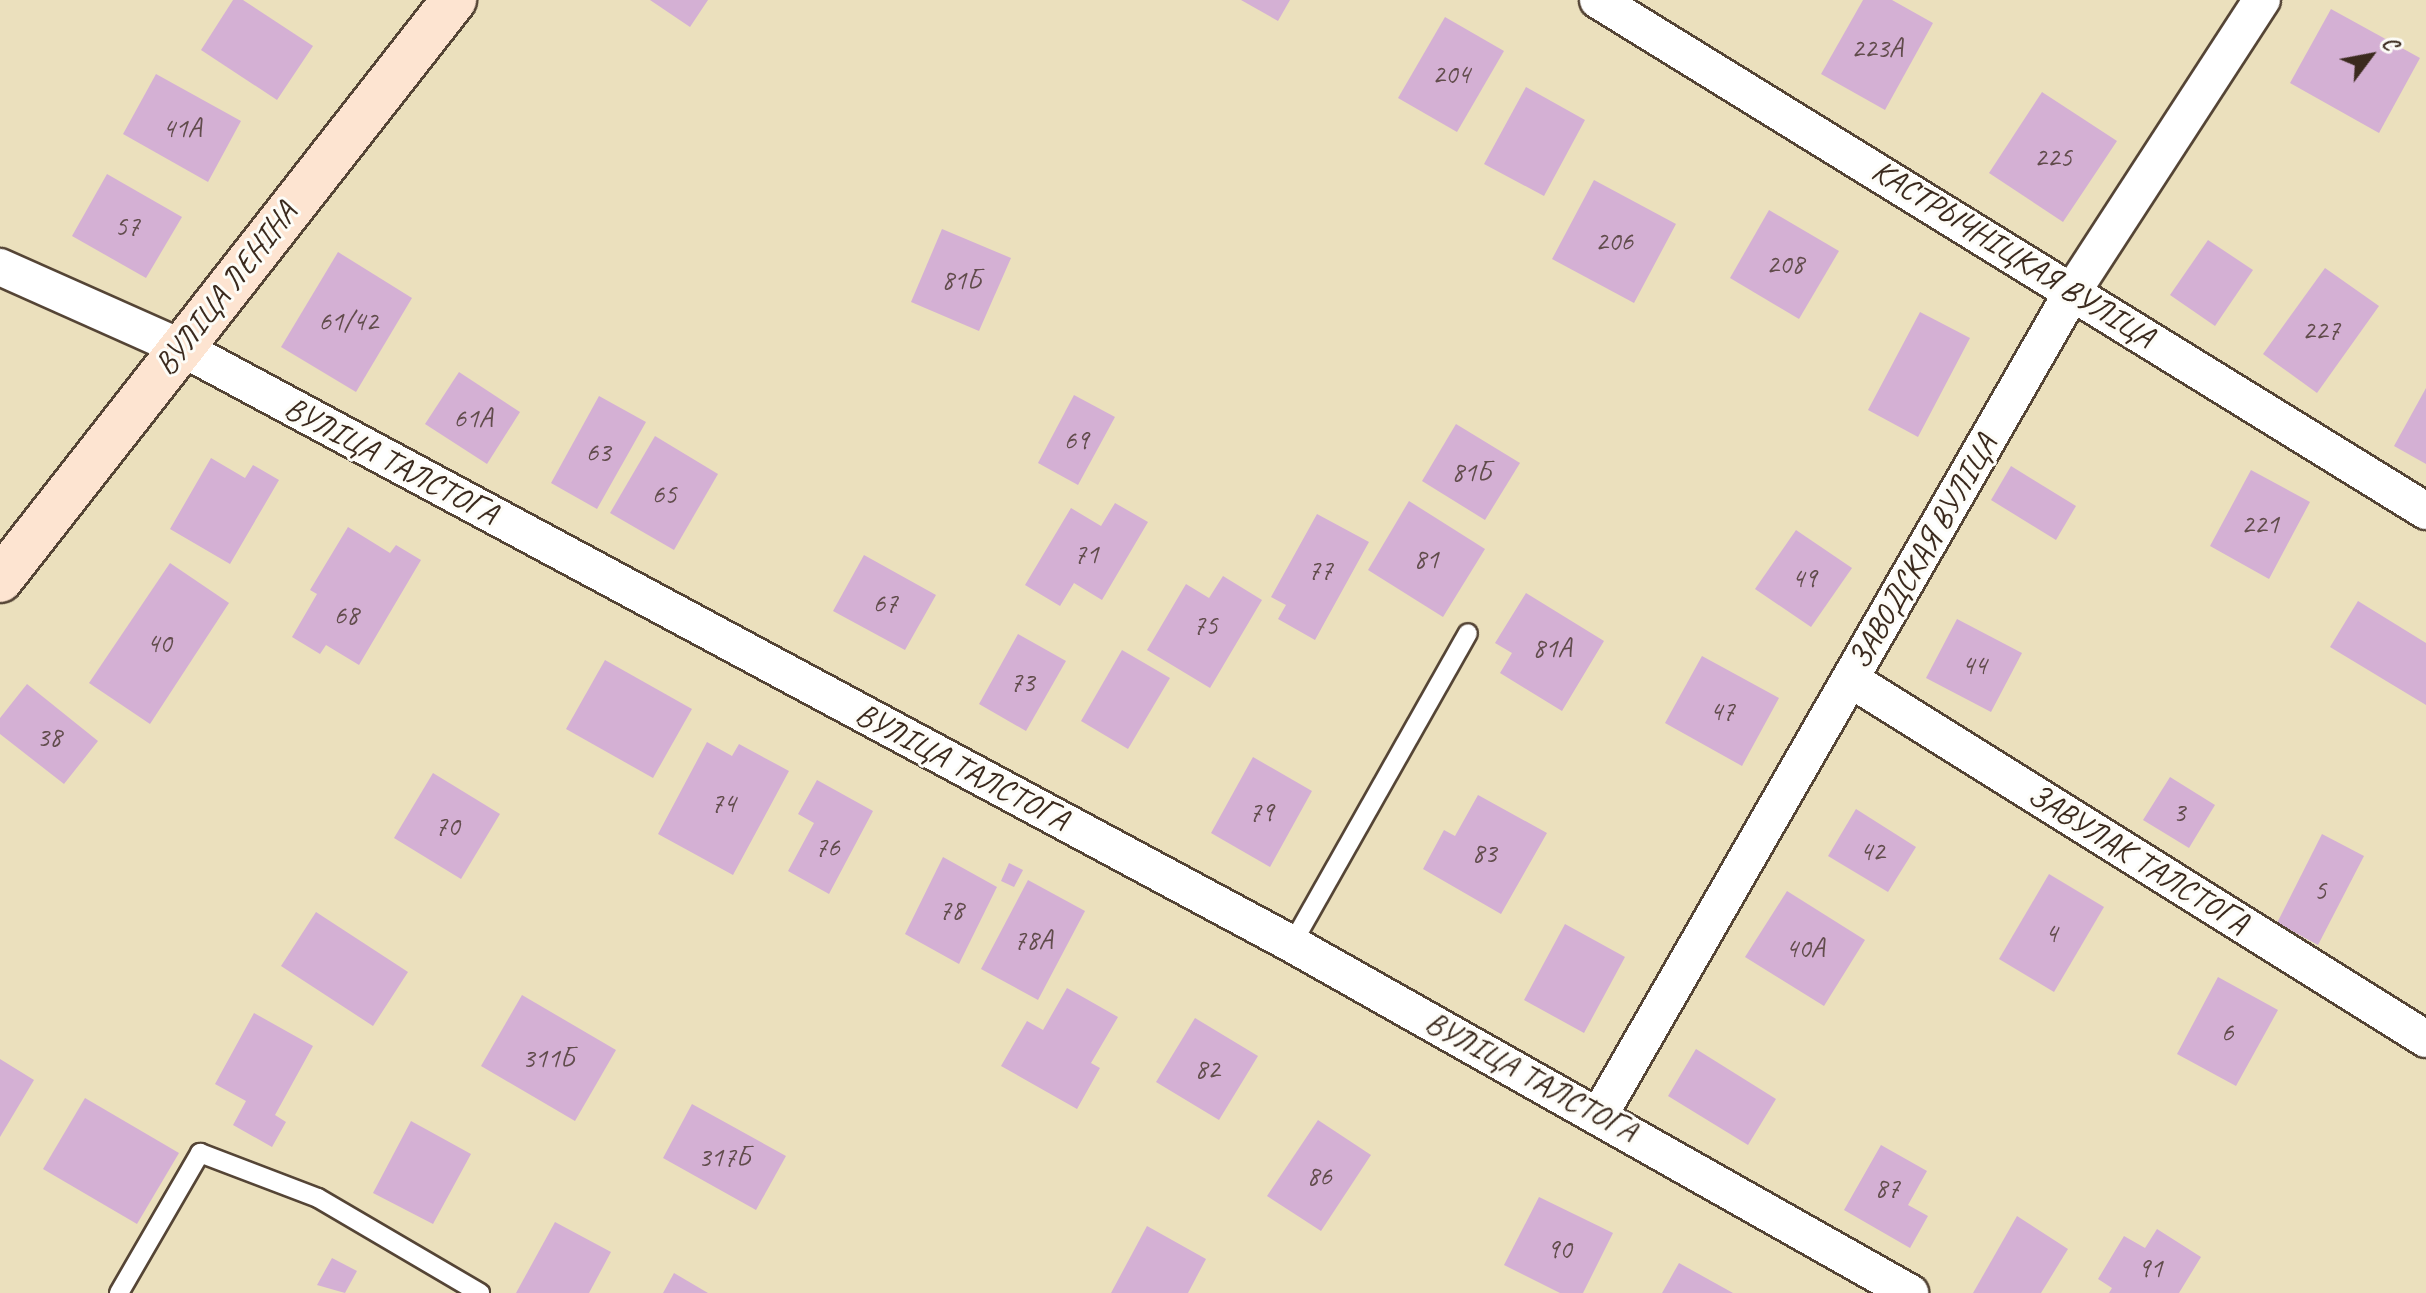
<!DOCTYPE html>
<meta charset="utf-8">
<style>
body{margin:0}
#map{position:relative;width:2426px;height:1293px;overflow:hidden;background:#ebe0bd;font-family:Caveat,sans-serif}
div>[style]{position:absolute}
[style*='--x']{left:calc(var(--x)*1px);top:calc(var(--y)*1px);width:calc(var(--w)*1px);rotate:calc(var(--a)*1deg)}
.building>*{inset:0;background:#d4b0d4}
.roads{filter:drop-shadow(2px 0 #554536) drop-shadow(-2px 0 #554536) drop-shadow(0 2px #554536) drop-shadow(0 -2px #554536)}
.service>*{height:18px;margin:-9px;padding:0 9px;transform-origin:9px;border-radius:9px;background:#fff}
.minor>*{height:36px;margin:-18px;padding:0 18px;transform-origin:18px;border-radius:18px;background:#fff}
.secondary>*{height:44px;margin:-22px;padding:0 22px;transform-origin:22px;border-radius:22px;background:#fde4d1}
span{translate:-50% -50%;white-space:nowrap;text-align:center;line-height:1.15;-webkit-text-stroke:6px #fdfcf7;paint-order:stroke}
.number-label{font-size:28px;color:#614c4c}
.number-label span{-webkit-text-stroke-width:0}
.street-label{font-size:32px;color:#3b2a1e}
.north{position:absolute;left:2330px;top:16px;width:80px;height:80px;-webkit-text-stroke:6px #fdfcf7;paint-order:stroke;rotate:58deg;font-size:22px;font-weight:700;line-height:32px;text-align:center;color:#3b2a1e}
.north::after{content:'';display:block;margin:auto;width:28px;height:36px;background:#3b2a1e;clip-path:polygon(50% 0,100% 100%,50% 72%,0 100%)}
</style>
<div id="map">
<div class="building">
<div style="clip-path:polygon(233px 0,243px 0,313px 46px,277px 100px,201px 50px)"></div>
<div style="clip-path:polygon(650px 0,708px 0,690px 27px)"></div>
<div style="clip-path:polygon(1241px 0,1290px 0,1278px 21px)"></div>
<div style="clip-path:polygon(1863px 0,1892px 0,1933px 23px,1885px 110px,1821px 74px)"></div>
<div style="clip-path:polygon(2331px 9px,2420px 58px,2379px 133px,2290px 83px)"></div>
<div style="clip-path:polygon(1445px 17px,1504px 51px,1457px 132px,1398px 98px)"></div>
<div style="clip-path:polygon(156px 74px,241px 121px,208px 182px,123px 134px)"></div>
<div style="clip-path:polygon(1526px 87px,1585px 120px,1544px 196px,1484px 164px)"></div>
<div style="clip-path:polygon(2042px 92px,2117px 141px,2063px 222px,1989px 173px)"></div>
<div style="clip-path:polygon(107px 174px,182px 217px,146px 278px,72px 236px)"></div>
<div style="clip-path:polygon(1594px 180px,1676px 224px,1634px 303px,1552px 259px)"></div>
<div style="clip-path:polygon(1769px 210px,1839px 251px,1799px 319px,1730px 278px)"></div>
<div style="clip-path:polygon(942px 229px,1011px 258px,979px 331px,911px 302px)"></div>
<div style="clip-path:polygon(2208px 240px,2253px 270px,2215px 326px,2170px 295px)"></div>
<div style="clip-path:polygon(338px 252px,412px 298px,356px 392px,281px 347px)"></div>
<div style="clip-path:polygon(2325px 268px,2379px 306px,2317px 393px,2263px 354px)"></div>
<div style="clip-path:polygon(1920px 312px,1970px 338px,1918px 437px,1868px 410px)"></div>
<div style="clip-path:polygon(459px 372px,520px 412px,487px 464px,425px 424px)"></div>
<div style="clip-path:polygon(2426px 388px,2426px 464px,2394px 446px)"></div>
<div style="clip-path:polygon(1074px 395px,1115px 417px,1078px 485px,1038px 463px)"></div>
<div style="clip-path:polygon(599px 396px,646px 422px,597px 509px,551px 483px)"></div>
<div style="clip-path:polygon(1456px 424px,1520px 463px,1485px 520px,1422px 481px)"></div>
<div style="clip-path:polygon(655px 436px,718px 474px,674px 550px,610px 513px)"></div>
<div style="clip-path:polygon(211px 458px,245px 478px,253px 465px,279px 480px,230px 564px,170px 529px)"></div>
<div style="clip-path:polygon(2011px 466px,2076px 506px,2056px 540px,1991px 500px)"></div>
<div style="clip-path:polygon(2251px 470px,2310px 502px,2269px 579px,2210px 546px)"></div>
<div style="clip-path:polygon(1409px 501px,1485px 549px,1443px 617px,1368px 570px)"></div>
<div style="clip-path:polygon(1115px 503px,1148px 522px,1102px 600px,1074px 583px,1060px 606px,1025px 585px,1071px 508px,1101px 526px)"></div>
<div style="clip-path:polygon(1317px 514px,1369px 542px,1315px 640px,1278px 619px,1286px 605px,1271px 597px)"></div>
<div style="clip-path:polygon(348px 527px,390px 553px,396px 545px,421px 560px,359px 665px,326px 645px,320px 654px,292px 637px,317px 594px,310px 590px)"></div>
<div style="clip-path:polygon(1796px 530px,1852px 568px,1811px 627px,1755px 589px)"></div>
<div style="clip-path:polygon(864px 555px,936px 595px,905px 650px,833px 611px)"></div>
<div style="clip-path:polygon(170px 563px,229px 603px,150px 724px,89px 683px)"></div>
<div style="clip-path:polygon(1223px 576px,1262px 600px,1210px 688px,1147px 650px,1186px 584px,1209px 598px)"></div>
<div style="clip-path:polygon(1526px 593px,1604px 641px,1562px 711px,1500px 673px,1512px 653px,1495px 643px)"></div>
<div style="clip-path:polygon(2358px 601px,2426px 643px,2426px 705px,2330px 647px)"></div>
<div style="clip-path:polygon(1957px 619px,2022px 653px,1991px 712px,1926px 678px)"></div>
<div style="clip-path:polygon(1018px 634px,1066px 661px,1026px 731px,979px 704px)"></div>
<div style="clip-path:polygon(1122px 650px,1170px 678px,1128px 749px,1081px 721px)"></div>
<div style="clip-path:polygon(1702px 656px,1779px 698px,1742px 766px,1665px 723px)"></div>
<div style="clip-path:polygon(605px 660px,692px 709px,653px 778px,566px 729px)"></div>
<div style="clip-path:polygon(27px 684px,98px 741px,64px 784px,0 734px,0 718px)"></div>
<div style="clip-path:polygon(707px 742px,732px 756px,739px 744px,789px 771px,733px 875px,658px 834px)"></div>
<div style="clip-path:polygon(1253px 757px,1312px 791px,1270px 867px,1211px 833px)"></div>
<div style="clip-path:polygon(433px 773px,500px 814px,461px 879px,394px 838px)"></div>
<div style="clip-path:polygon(2170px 777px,2215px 805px,2189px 848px,2143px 820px)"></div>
<div style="clip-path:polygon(817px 780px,873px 811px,829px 894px,788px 871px,814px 823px,798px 814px)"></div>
<div style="clip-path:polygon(1478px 795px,1547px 833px,1501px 914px,1423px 869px,1444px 830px,1455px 836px)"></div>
<div style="clip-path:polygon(1856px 809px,1916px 847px,1888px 892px,1828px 856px)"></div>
<div style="clip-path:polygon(2322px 834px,2364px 856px,2318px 945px,2277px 923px)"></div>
<div style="clip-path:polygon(943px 857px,997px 887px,959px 964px,905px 934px)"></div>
<div style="clip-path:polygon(1009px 863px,1023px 870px,1014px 887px,1001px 881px)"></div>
<div style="clip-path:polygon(2049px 874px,2104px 907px,2054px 992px,1999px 959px)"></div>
<div style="clip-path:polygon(1028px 880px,1085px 911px,1038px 1000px,981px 969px)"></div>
<div style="clip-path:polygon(1787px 891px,1865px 940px,1824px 1006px,1745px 957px)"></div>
<div style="clip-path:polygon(316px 912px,408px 972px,373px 1026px,281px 966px)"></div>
<div style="clip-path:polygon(1565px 924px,1625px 957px,1584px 1033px,1524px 1000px)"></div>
<div style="clip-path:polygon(2218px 977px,2278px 1010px,2236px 1086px,2177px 1054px)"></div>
<div style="clip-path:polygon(1067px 988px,1118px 1017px,1091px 1063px,1100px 1068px,1077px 1109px,1001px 1066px,1027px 1021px,1043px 1030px)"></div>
<div style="clip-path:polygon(522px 995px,616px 1050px,575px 1121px,481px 1066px)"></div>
<div style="clip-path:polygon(254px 1013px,313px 1046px,275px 1115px,286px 1122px,272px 1147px,233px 1125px,246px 1101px,215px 1084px)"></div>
<div style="clip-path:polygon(1195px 1018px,1258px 1056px,1219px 1120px,1156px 1082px)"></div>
<div style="clip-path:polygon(1696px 1049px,1776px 1099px,1748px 1145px,1668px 1096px)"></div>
<div style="clip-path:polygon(0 1059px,34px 1080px,0 1137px)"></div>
<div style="clip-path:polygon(85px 1098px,179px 1153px,137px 1224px,43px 1169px)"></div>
<div style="clip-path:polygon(692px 1104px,786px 1156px,756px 1210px,663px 1158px)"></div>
<div style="clip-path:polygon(1318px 1120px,1371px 1155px,1321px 1231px,1267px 1196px)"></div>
<div style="clip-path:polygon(411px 1121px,471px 1154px,433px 1224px,373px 1193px)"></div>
<div style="clip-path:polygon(1881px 1145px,1927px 1171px,1908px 1205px,1928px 1216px,1910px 1248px,1844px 1210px)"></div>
<div style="clip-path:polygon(1539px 1197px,1613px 1233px,1583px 1293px,1560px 1293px,1504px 1265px)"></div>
<div style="clip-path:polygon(2017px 1216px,2068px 1249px,2041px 1293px,1973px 1293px)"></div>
<div style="clip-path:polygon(555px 1222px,611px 1252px,589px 1293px,516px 1293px)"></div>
<div style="clip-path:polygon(1147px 1226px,1206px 1259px,1188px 1293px,1111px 1293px)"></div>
<div style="clip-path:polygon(2157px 1229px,2201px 1257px,2179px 1293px,2109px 1293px,2112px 1288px,2098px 1279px,2124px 1236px,2145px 1248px)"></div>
<div style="clip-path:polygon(332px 1258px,357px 1271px,345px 1293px,317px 1285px)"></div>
<div style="clip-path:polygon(1679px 1263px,1733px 1293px,1662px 1293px)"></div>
<div style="clip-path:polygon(674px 1273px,708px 1293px,663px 1293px)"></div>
</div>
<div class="roads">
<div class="service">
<div style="--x:1292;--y:944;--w:357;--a:-60.5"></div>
<div style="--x:119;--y:1293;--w:162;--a:-59.9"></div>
<div style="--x:200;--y:1153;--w:126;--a:20.9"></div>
<div style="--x:318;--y:1198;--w:188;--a:30.4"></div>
</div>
<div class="minor">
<div style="--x:1598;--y:0;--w:973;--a:31.68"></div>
<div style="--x:0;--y:267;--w:197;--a:24"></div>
<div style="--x:180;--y:347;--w:1262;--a:28.23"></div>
<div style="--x:1292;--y:944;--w:710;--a:29.45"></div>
<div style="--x:1850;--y:679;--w:679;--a:32.01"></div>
<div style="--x:1600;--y:1114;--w:951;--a:-60.12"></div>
<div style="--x:2074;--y:289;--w:345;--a:-57"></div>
</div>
<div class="secondary">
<div style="--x:0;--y:580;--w:737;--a:-51.95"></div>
</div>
</div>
<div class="number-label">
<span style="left:1877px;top:48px">223А</span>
<span style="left:1451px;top:74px">204</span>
<span style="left:182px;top:128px">41А</span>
<span style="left:2053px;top:157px">225</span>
<span style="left:127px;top:226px">57</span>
<span style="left:1614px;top:241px">206</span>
<span style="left:1785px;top:264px">208</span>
<span style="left:961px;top:280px">81Б</span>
<span style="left:348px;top:321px">61/42</span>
<span style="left:2321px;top:330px">227</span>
<span style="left:473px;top:418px">61А</span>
<span style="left:1076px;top:440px">69</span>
<span style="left:598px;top:452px">63</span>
<span style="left:1471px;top:472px">81Б</span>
<span style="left:664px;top:494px">65</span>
<span style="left:2260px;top:524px">221</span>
<span style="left:1086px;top:554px">71</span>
<span style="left:1426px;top:559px">81</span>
<span style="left:1320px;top:570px">77</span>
<span style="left:1804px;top:578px">49</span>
<span style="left:885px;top:603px">67</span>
<span style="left:346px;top:615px">68</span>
<span style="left:1205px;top:625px">75</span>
<span style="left:159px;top:643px">40</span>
<span style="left:1552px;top:648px">81А</span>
<span style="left:1974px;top:665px">44</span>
<span style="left:1022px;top:682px">73</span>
<span style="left:1722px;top:711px">47</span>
<span style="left:49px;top:737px">38</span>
<span style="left:723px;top:803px">74</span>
<span style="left:1261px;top:812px">79</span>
<span style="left:2179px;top:812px">3</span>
<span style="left:447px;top:826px">70</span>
<span style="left:827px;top:847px">76</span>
<span style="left:1872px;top:851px">42</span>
<span style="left:1484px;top:853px">83</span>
<span style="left:2320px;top:890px">5</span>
<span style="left:951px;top:910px">78</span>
<span style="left:2051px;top:933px">4</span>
<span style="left:1033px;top:940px">78А</span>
<span style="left:1805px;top:948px">40А</span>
<span style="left:2227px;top:1032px">6</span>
<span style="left:548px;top:1058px">311Б</span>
<span style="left:1207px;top:1069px">82</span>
<span style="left:724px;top:1157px">317Б</span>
<span style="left:1319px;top:1176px">86</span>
<span style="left:1887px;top:1188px">87</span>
<span style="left:1559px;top:1249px">90</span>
<span style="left:2150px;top:1268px">91</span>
</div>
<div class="street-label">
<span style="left:2013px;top:254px;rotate:32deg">КАСТРЫЧНІЦКАЯ ВУЛІЦА</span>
<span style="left:226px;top:289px;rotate:-52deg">ВУЛІЦА ЛЕНІНА</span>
<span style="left:391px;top:461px;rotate:28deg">ВУЛІЦА ТАЛСТОГА</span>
<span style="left:1923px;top:552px;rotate:-60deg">ЗАВОДСКАЯ ВУЛІЦА</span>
<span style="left:962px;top:767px;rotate:28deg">ВУЛІЦА ТАЛСТОГА</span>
<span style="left:2138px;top:859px;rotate:32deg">ЗАВУЛАК ТАЛСТОГА</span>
<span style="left:1531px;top:1077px;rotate:29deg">ВУЛІЦА ТАЛСТОГА</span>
</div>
<div class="north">С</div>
</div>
